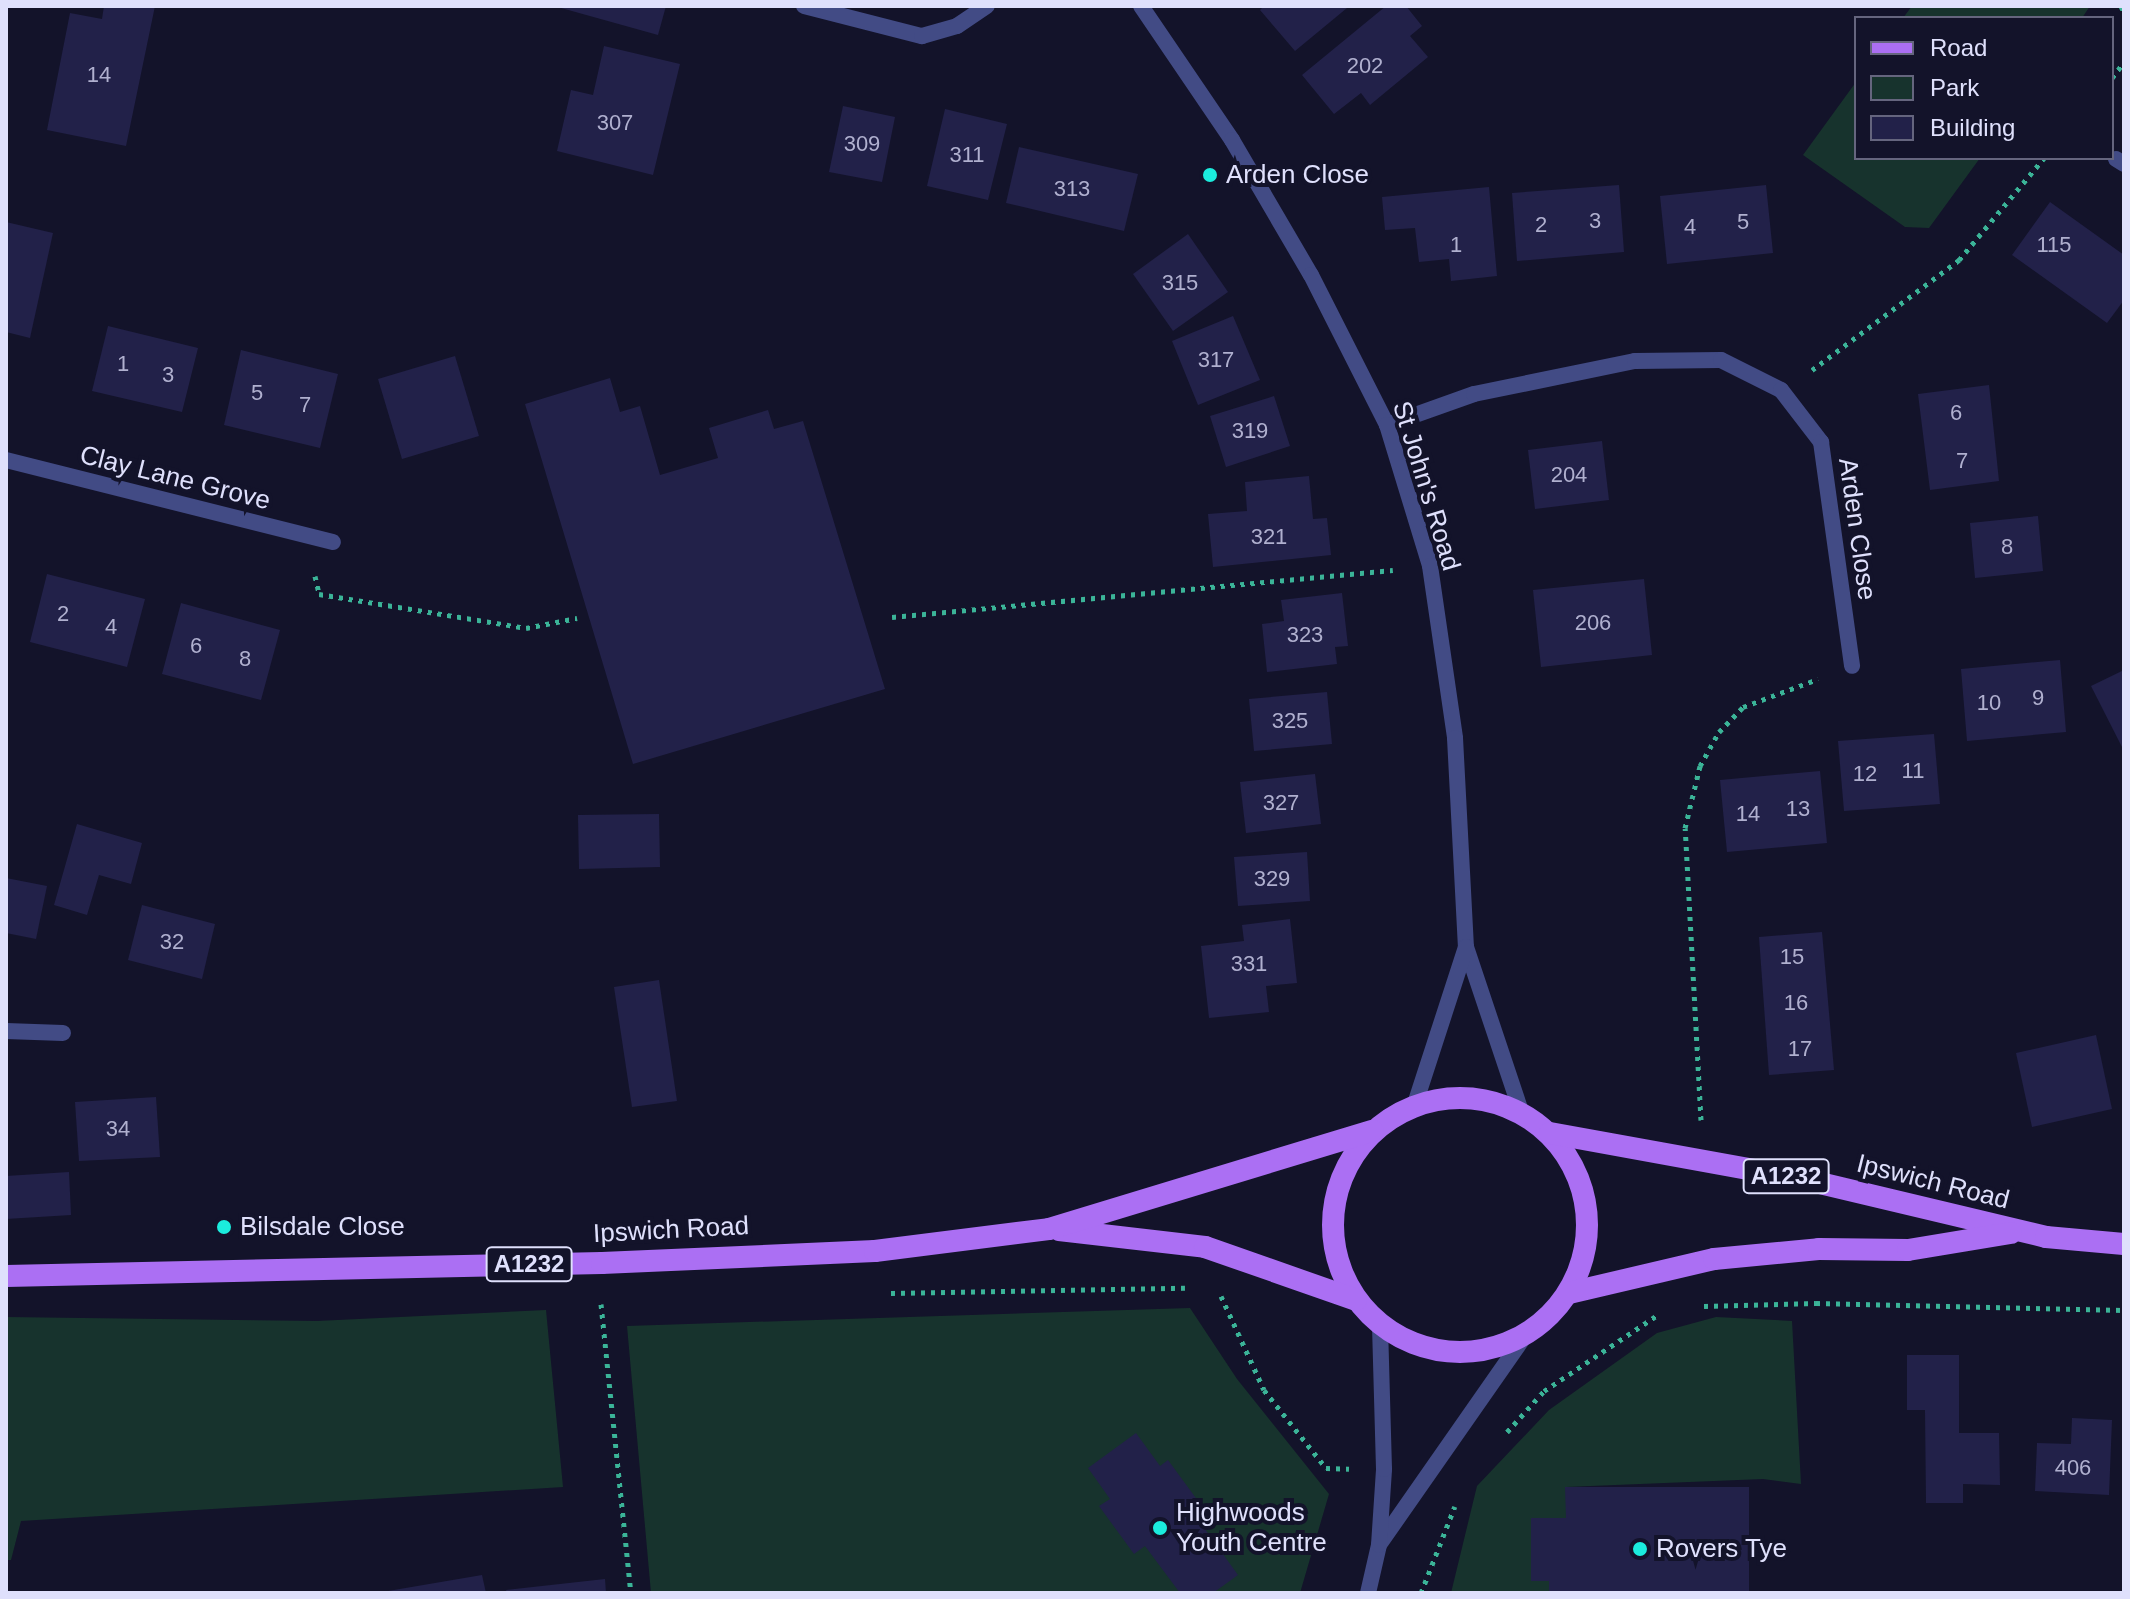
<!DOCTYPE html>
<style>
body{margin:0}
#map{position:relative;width:2130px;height:1599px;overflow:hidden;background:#13132a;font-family:Helvetica,sans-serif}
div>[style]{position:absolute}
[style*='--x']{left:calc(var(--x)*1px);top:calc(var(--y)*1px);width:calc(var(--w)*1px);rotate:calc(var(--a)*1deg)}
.green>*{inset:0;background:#17332d}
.building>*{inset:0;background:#222149}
.path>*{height:5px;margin-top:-2.5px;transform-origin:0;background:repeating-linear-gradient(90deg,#3bb498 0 4px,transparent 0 10px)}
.minor>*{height:16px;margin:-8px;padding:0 8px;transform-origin:8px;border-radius:8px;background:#424b85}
.tertiary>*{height:16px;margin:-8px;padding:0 8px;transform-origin:8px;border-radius:8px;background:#424b85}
.primary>*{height:22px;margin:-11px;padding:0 11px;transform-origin:11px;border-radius:11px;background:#ab6ff3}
.primary>.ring{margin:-11px;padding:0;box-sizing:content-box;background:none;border:22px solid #ab6ff3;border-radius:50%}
.dots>*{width:22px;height:22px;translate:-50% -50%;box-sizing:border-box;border:4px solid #13132a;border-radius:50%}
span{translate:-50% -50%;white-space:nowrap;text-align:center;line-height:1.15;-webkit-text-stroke:8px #13132a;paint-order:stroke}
.number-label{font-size:22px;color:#b0b0cf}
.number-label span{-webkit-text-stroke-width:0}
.shield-label span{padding:2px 6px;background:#13132a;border:2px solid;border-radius:6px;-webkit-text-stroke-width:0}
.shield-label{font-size:24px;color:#dfe0fc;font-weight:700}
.poi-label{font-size:26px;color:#dfe0fc}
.left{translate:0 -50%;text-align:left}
.street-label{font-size:26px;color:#dfe0fc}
.frame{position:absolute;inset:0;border:8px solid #dfe0fc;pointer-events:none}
.legend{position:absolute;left:1854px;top:16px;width:260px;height:144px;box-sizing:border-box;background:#13132a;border:2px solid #65657e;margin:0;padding:10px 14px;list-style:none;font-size:24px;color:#dfe0fc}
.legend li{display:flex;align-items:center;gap:16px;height:40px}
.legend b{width:40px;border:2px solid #65657e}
</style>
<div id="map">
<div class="green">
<div style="clip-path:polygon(1912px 6px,2090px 6px,2082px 18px,1903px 18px)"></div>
<div style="clip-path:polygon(1856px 82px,1856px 158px,1980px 158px,1929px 228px,1905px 227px,1803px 155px)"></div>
<div style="clip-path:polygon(1190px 1308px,1237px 1379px,1329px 1494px,1300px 1593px,651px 1593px,627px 1326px)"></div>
<div style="clip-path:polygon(546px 1310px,563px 1487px,21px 1521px,11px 1560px,6px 1560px,6px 1317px,317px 1321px)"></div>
<div style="clip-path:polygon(1716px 1317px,1792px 1321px,1801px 1484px,1763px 1479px,1566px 1487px,1566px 1518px,1531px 1518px,1531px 1580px,1549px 1581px,1549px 1593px,1451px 1593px,1477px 1486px,1549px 1410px,1657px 1333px)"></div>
</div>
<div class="building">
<div style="clip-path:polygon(104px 6px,155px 6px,126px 146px,47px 130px,70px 13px,102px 19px)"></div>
<div style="clip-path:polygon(554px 6px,666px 6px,658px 35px)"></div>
<div style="clip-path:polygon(1264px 6px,1346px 6px,1347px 8px,1295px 51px,1260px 10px)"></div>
<div style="clip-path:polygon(1386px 6px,1406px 6px,1422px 26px,1410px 36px,1428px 57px,1370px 105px,1361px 93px,1334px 114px,1302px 75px)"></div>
<div style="clip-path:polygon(604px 46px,680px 64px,653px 175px,557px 151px,571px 90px,593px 95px)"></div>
<div style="clip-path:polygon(843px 106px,895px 117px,882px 182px,829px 172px)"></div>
<div style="clip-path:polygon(945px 109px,1007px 124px,988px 200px,927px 186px)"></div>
<div style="clip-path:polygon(1019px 147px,1138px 174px,1124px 231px,1006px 203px)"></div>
<div style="clip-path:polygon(1619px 185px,1624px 252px,1517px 261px,1512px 193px)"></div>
<div style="clip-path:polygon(1766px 185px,1773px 253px,1667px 264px,1660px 196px)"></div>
<div style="clip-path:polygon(1489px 187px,1497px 276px,1451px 281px,1449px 259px,1419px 262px,1415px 228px,1385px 230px,1382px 197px)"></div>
<div style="clip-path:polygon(2050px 202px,2124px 255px,2124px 300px,2107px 323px,2012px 255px)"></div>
<div style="clip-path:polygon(6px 222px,53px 233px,30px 338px,6px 332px)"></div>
<div style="clip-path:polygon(1188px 234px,1228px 292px,1173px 331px,1133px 274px)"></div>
<div style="clip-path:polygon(1233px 316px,1260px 380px,1198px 405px,1172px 341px)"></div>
<div style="clip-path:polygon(108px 326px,198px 348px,182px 412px,92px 391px)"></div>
<div style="clip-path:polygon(241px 350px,338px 374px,320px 448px,224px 425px)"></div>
<div style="clip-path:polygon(455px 356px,479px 436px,402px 459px,378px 379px)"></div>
<div style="clip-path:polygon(610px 378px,620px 412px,640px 406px,660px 475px,718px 458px,709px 428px,768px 410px,774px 429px,803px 421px,885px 689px,633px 764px,525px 404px)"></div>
<div style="clip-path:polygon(1989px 385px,1999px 481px,1930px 490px,1918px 394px)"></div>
<div style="clip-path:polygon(1274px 396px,1290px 446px,1226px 467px,1210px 416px)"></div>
<div style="clip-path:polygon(1602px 441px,1609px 500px,1535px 509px,1528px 450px)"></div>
<div style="clip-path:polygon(1309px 476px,1313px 519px,1327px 518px,1331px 555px,1213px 567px,1208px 514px,1247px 511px,1245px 482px)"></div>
<div style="clip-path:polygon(2038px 516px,2043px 571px,1975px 578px,1970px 523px)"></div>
<div style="clip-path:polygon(47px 574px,145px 599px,127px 667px,30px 642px)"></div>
<div style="clip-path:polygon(1644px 579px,1652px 655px,1541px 667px,1533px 590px)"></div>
<div style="clip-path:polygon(1342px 593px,1348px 646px,1335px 647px,1337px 664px,1267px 672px,1262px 624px,1284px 621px,1281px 600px)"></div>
<div style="clip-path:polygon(181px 603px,280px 630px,261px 700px,162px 674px)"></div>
<div style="clip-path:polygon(2060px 660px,2066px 732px,1967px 741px,1961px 669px)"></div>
<div style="clip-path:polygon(2124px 670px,2124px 751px,2091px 686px)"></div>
<div style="clip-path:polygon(1327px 692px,1332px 744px,1254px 751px,1249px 699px)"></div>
<div style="clip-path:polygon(1934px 734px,1940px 804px,1844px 811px,1838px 741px)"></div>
<div style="clip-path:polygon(1820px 771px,1827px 843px,1727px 852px,1720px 780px)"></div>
<div style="clip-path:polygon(1315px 774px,1321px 824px,1246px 833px,1240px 782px)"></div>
<div style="clip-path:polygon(659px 814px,660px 867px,579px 869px,578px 815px)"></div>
<div style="clip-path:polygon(77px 824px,142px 843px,131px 884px,99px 875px,87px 915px,54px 905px)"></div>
<div style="clip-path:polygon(1307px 852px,1310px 901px,1238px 906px,1234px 857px)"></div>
<div style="clip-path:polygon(6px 878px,47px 886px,36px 939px,6px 933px)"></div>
<div style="clip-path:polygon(142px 905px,215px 924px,202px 979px,128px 960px)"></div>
<div style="clip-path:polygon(1290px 919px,1297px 983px,1266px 986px,1269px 1012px,1209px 1018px,1201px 946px,1244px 941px,1242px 925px)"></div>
<div style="clip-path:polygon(1822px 932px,1834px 1070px,1769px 1075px,1759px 937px)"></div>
<div style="clip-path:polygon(659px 980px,677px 1101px,632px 1107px,614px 987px)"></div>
<div style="clip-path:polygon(2096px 1035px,2112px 1109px,2032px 1127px,2016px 1053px)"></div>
<div style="clip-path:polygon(156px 1097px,160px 1157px,79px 1161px,75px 1102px)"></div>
<div style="clip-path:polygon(69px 1172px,71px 1215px,6px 1219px,6px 1176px)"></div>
<div style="clip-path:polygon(1907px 1355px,1959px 1355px,1959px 1433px,1999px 1433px,2000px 1485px,1963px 1484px,1963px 1503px,1926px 1503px,1925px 1410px,1907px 1410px)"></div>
<div style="clip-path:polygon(2072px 1418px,2112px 1420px,2109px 1495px,2035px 1491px,2037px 1443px,2071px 1444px)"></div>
<div style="clip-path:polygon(1136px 1433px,1160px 1466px,1168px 1460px,1201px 1505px,1192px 1511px,1238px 1575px,1213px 1593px,1180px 1593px,1145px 1546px,1134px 1554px,1099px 1506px,1110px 1499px,1088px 1468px)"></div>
<div style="clip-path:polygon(1565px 1487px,1749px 1487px,1749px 1593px,1549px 1593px,1549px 1581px,1531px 1581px,1531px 1518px,1566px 1518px)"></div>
<div style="clip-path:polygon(482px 1575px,486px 1593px,388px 1593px,388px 1591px)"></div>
<div style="clip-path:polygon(605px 1579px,606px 1593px,507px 1593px,506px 1590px)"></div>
</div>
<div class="path">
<div style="--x:2121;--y:6;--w:7;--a:63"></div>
<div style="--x:2112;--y:78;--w:20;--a:-53"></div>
<div style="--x:1812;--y:370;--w:184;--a:-36.8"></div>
<div style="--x:1959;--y:260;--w:133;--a:-50.2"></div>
<div style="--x:315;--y:576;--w:18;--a:77"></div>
<div style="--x:319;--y:594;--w:210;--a:9.3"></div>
<div style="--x:526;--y:628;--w:52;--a:-11.1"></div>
<div style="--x:892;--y:617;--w:503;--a:-5.36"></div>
<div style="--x:1701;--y:1120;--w:292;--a:-93.1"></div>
<div style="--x:1685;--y:828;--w:64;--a:-76.4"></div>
<div style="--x:1700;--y:766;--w:39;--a:-61"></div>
<div style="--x:1719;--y:732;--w:35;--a:-46"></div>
<div style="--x:1743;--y:707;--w:80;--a:-20.5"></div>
<div style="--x:891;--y:1293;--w:294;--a:-1"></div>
<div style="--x:1221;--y:1296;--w:103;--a:65.4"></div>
<div style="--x:1264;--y:1390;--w:100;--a:51.5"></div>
<div style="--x:1326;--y:1468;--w:23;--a:2"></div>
<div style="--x:601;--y:1304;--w:291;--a:84.1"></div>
<div style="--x:1704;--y:1306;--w:112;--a:-1.5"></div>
<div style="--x:1816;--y:1303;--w:308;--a:1.3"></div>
<div style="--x:1507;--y:1432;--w:55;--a:-47.9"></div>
<div style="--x:1544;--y:1391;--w:135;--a:-33.8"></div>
<div style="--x:1421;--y:1593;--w:93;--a:-68.7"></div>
</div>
<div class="minor">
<div style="--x:804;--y:6;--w:122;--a:14.3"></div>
<div style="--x:922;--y:36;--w:36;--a:-16"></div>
<div style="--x:957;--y:26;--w:36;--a:-34"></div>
<div style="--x:2116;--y:159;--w:9;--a:32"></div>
<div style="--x:1387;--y:425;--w:92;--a:-19.6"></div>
<div style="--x:1474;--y:394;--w:164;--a:-11.6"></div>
<div style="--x:1635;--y:361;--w:86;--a:-0.7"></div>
<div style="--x:1721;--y:360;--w:67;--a:26.6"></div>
<div style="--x:1781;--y:390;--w:66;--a:52.4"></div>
<div style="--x:1821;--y:442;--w:226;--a:82.1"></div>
<div style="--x:6;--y:460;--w:337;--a:14.1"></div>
<div style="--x:6;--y:1031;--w:57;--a:2"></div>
</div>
<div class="tertiary">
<div style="--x:1141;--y:6;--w:162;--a:55.8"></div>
<div style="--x:1232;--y:140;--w:156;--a:59.7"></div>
<div style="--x:1311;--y:275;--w:168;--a:63.1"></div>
<div style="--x:1387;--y:425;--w:147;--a:73"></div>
<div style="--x:1430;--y:566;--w:174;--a:81.7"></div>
<div style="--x:1455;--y:738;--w:209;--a:87"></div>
<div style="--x:1466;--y:947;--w:173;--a:71.5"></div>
<div style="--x:1415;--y:1104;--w:165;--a:-72"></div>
<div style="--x:1381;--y:1542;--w:250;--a:-55.1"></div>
<div style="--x:1368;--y:1593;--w:49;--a:-77.1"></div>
<div style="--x:1379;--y:1545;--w:76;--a:-86.2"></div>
<div style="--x:1384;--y:1469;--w:144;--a:-91.6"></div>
</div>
<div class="primary">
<div class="ring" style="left:1333px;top:1098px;width:232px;height:232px"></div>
<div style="--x:1550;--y:1133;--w:257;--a:10.3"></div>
<div style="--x:1803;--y:1179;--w:250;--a:13.4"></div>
<div style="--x:2046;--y:1237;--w:78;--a:5.1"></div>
<div style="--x:1059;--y:1230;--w:147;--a:6.6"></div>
<div style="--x:1205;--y:1247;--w:160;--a:19.3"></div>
<div style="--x:6;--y:1276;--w:596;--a:-1.25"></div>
<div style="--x:602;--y:1263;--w:273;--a:-2.5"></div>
<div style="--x:875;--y:1251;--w:175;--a:-7.2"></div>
<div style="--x:1049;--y:1229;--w:338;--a:-16.9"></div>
<div style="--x:1569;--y:1293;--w:149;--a:-13.2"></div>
<div style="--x:1714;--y:1259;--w:105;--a:-5.4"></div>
<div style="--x:1819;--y:1249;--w:89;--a:0.6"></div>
<div style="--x:1908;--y:1250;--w:104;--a:-9.4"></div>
</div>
<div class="dots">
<div style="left:1210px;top:175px;background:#1becdd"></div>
<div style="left:224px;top:1227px;background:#1becdd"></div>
<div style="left:1160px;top:1528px;background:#1becdd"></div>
<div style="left:1640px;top:1549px;background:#1becdd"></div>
</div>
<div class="number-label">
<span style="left:1365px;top:66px">202</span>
<span style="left:99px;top:75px">14</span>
<span style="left:615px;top:123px">307</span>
<span style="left:862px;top:144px">309</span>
<span style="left:967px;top:155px">311</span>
<span style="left:1072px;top:189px">313</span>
<span style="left:1595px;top:221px">3</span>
<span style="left:1743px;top:222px">5</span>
<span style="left:1541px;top:225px">2</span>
<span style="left:1690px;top:227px">4</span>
<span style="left:1456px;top:245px">1</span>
<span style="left:2054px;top:245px">115</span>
<span style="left:1180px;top:283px">315</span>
<span style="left:1216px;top:360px">317</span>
<span style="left:123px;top:364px">1</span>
<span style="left:168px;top:375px">3</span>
<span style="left:257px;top:393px">5</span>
<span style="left:305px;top:405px">7</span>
<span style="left:1956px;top:413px">6</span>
<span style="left:1250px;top:431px">319</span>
<span style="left:1962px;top:461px">7</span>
<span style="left:1569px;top:475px">204</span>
<span style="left:1269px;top:537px">321</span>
<span style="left:2007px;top:547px">8</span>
<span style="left:63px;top:614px">2</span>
<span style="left:1593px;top:623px">206</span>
<span style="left:111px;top:627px">4</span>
<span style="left:1305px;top:635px">323</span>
<span style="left:196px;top:646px">6</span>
<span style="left:245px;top:659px">8</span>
<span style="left:2038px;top:698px">9</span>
<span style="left:1989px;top:703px">10</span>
<span style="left:1290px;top:721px">325</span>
<span style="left:1913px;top:771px">11</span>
<span style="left:1865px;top:774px">12</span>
<span style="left:1281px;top:803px">327</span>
<span style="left:1798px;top:809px">13</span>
<span style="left:1748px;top:814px">14</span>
<span style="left:1272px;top:879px">329</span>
<span style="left:172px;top:942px">32</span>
<span style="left:1792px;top:957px">15</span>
<span style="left:1249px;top:964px">331</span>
<span style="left:1796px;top:1003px">16</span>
<span style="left:1800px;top:1049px">17</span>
<span style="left:118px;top:1129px">34</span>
<span style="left:2073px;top:1468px">406</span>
</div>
<div class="shield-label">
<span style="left:1786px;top:1176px">A1232</span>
<span style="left:529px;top:1264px">A1232</span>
</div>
<div class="poi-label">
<span class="left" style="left:1226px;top:175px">Arden Close</span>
<span class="left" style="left:240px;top:1227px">Bilsdale Close</span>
<span class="left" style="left:1176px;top:1528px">Highwoods<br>Youth Centre</span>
<span class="left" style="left:1656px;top:1549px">Rovers Tye</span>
</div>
<div class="street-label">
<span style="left:175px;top:478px;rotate:14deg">Clay Lane Grove</span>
<span style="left:1426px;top:486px;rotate:73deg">St John's Road</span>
<span style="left:1857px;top:529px;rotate:82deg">Arden Close</span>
<span style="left:1933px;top:1182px;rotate:14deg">Ipswich Road</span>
<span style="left:671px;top:1230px;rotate:-3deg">Ipswich Road</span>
</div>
<div class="frame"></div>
<ul class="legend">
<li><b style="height:10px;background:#ab6ff3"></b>Road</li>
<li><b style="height:22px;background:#17332d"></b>Park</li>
<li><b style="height:22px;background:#222149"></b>Building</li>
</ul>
</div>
